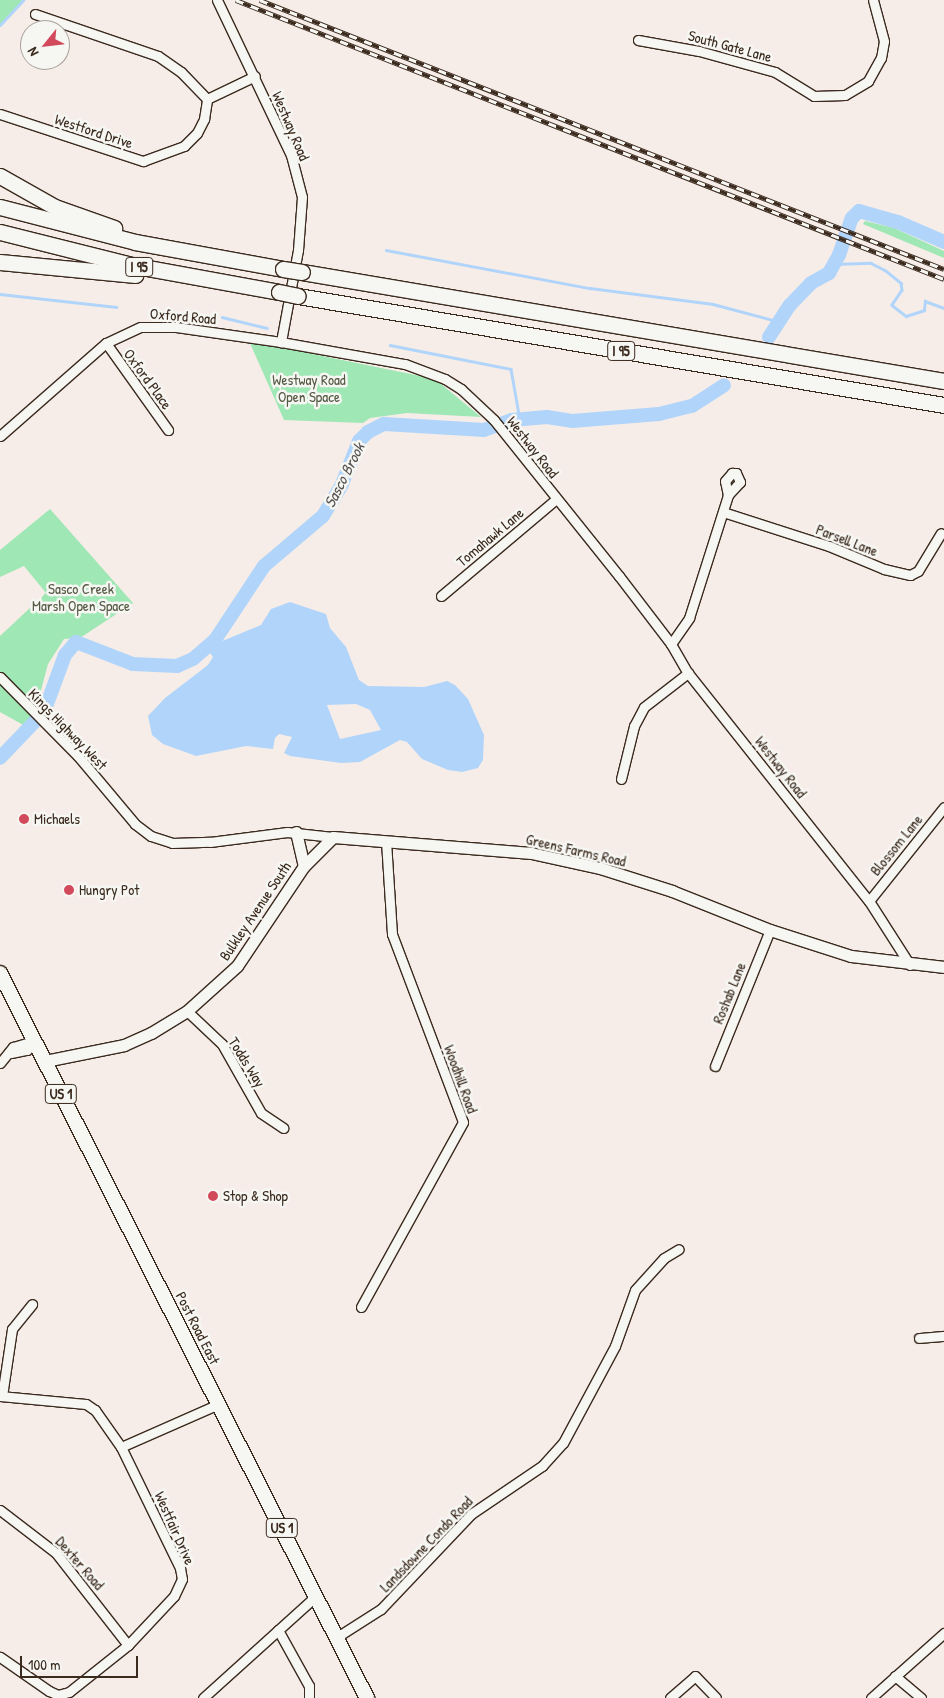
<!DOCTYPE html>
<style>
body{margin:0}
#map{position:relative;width:944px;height:1698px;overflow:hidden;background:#f7ede8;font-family:"Patrick Hand",sans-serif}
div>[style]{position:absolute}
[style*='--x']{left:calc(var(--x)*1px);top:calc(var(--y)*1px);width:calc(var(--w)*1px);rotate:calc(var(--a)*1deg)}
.green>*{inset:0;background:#9fe7b4}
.water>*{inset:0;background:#b1d5fa}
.stream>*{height:2.5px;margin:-1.25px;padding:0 1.25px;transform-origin:1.25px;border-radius:1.25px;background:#b1d5fa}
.river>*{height:14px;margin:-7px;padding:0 7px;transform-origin:7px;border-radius:7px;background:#b1d5fa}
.roads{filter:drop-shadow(1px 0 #3b2a1e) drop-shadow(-1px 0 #3b2a1e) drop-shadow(0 1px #3b2a1e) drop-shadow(0 -1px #3b2a1e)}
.minor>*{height:9px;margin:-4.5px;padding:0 4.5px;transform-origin:4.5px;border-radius:4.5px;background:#f6f6f2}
.tertiary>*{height:11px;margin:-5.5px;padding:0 5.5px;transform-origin:5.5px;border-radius:5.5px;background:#f6f6f2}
.primary>*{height:14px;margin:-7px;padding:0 7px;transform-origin:7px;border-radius:7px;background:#f6f6f2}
.motorway>*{height:15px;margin:-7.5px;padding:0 7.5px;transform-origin:7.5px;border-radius:7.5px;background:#f6f6f2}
.rail>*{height:4.5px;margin-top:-2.25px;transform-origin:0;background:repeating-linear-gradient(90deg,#f6f6f2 0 8px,#3b2a1e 0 16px);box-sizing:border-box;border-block:1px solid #3b2a1e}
.bridges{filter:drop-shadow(1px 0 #3b2a1e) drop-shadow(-1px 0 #3b2a1e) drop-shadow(0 1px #3b2a1e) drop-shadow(0 -1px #3b2a1e)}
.motorway-bridge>*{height:15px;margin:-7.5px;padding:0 7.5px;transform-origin:7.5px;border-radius:7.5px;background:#f6f6f2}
.dots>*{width:14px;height:14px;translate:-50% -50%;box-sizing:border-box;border:2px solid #f6f6f2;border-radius:50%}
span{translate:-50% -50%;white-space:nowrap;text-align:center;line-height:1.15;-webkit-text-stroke:5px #f6f6f2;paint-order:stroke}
.shield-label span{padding:1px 4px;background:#f6f6f2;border:1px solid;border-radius:4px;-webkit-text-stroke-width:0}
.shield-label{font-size:14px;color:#3b2a1e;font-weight:700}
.street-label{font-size:15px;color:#3b2a1e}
.park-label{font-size:15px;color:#545944}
.poi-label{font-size:15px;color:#3b2a1e}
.left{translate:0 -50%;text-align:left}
.water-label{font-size:16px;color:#585555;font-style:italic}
.north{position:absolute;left:20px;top:20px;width:50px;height:50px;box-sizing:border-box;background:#f6f6f2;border:1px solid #aba49d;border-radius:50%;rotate:241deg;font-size:14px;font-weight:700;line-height:20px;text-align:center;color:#3b2a1e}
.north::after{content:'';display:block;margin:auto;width:18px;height:22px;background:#d1495b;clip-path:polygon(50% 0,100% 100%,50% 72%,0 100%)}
.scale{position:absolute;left:20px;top:1656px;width:118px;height:22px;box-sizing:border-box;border:2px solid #3b2a1e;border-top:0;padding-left:6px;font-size:15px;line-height:18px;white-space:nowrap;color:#3b2a1e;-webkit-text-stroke:4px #f6f6f2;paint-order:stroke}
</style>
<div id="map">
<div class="green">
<div style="clip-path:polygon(0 0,24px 0,0 27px)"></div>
<div style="clip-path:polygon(865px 221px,894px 228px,944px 251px,944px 258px,863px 224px)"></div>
<div style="clip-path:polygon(249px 341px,435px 379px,481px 417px,407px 413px,370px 418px,363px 423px,284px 420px)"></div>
<div style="clip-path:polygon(50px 509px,133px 603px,80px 638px,64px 639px,48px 664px,36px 709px,25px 726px,0 712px,0 636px,46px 593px,24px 566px,0 577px,0 550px)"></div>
</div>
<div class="water">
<div style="clip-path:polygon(evenodd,290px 602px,326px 614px,330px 628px,346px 647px,359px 680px,368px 686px,424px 687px,447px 681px,455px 685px,468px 699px,484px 735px,483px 760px,478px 768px,462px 772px,448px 770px,422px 759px,407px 742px,400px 740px,360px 762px,341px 763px,290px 756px,284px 753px,292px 737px,279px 734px,275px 738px,273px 749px,246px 746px,196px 756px,163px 744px,152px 735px,148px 716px,165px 698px,208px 665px,213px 657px,210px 653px,220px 642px,261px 625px,271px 609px,290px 602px,356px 704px,370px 710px,381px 730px,340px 739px,327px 705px,356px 704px)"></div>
</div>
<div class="stream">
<div style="--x:0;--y:25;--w:34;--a:-47"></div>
<div style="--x:386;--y:250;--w:208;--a:10.6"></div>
<div style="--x:590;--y:288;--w:124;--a:7.4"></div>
<div style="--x:713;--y:304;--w:66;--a:14.9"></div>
<div style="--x:834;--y:264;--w:37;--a:-2"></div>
<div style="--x:871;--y:263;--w:16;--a:27"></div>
<div style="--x:885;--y:270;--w:21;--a:39"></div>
<div style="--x:901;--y:283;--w:7;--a:82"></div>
<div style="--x:902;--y:290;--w:18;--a:124"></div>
<div style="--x:892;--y:305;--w:18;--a:38"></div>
<div style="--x:906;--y:316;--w:19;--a:-18"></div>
<div style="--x:924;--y:310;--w:9;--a:-84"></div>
<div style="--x:925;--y:301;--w:20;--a:20"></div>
<div style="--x:0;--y:294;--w:117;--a:6.4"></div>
<div style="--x:222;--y:317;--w:46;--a:13.7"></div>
<div style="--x:390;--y:345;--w:123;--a:11.2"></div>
<div style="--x:511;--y:369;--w:52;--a:80"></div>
</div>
<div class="river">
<div style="--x:769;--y:337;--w:38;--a:-57"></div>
<div style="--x:790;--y:305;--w:30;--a:-46"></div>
<div style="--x:811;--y:283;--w:21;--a:-29"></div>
<div style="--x:829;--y:273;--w:21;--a:-61"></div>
<div style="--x:839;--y:255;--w:39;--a:-71"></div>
<div style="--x:852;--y:218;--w:10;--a:-45"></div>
<div style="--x:859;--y:211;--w:41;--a:15.8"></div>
<div style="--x:898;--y:222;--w:50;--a:23.5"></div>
<div style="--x:0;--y:758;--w:64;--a:-46.3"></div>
<div style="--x:44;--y:712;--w:61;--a:-69.8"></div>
<div style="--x:65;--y:655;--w:17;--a:-50"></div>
<div style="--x:76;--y:642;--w:61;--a:21.1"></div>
<div style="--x:133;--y:664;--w:44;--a:2.6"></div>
<div style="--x:177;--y:666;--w:17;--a:-24"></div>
<div style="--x:193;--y:659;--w:29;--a:-41"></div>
<div style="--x:215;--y:640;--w:89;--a:-56.5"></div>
<div style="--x:264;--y:566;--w:77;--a:-40.3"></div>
<div style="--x:323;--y:516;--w:37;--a:-59"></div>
<div style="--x:342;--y:484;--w:46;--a:-68.4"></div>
<div style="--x:359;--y:441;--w:13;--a:-45"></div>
<div style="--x:368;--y:432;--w:18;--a:-27"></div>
<div style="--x:384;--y:424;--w:100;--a:3.4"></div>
<div style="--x:484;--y:430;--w:30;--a:-20"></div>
<div style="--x:512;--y:420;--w:35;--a:-5"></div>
<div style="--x:547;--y:417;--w:25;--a:9"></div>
<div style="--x:572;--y:421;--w:87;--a:-4.6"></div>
<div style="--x:659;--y:414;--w:34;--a:-14"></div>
<div style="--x:692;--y:406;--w:38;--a:-33"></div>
</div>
<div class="roads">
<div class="minor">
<div style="--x:217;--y:0;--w:172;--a:64.5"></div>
<div style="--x:291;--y:155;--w:43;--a:75.3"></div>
<div style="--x:302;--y:197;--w:53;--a:94.3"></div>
<div style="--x:298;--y:250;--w:94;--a:100.5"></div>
<div style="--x:35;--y:14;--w:130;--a:18.9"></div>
<div style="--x:158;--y:56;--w:28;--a:35"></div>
<div style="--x:181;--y:72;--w:37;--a:46"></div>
<div style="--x:638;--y:40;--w:62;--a:10.2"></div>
<div style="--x:699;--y:51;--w:79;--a:15.4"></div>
<div style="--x:775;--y:72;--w:46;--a:31.6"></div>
<div style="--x:814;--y:96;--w:31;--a:-2"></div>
<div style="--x:845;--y:95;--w:27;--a:-31"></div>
<div style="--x:868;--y:81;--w:26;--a:-61"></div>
<div style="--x:881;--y:58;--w:17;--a:-80"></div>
<div style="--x:884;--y:41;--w:42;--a:-105"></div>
<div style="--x:0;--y:114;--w:151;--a:18.2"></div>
<div style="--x:143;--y:161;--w:44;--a:-20.1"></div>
<div style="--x:184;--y:146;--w:18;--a:-45"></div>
<div style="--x:197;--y:133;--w:16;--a:-63"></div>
<div style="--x:204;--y:119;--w:20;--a:-81"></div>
<div style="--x:207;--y:99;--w:53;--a:-25.6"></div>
<div style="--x:106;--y:343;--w:107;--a:54.5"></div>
<div style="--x:0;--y:436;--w:141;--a:-41.3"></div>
<div style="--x:106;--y:343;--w:38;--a:-25"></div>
<div style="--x:141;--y:327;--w:35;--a:0"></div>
<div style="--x:176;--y:327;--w:106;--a:8.1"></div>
<div style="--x:281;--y:342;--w:126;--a:10.1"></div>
<div style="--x:405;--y:364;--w:43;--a:20.6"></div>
<div style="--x:445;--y:379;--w:19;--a:32"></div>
<div style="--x:461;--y:389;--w:45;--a:43.2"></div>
<div style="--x:494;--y:420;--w:200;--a:51.3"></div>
<div style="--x:619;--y:576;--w:86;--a:52.6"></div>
<div style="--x:671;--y:644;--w:34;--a:60"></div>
<div style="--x:688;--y:673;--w:291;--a:51.6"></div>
<div style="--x:869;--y:901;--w:76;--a:57.4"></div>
<div style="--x:723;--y:512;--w:111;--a:17.8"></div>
<div style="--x:829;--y:546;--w:60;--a:22.7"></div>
<div style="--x:884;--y:569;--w:27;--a:13"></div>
<div style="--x:910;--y:575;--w:9;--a:-27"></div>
<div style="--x:918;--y:571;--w:44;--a:-58.8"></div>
<div style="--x:441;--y:596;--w:150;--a:-40.1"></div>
<div style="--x:671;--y:644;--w:32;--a:-55"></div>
<div style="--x:689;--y:618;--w:129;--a:-72.4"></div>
<div style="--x:728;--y:495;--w:14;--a:-102"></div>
<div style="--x:725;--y:481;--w:11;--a:-49"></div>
<div style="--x:732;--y:473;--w:4;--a:0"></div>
<div style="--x:736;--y:473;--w:10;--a:66"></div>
<div style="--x:740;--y:482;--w:18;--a:133"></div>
<div style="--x:0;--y:677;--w:111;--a:45.4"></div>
<div style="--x:78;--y:756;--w:89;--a:50"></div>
<div style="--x:135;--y:824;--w:20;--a:37"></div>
<div style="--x:151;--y:836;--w:22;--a:18"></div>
<div style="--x:172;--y:843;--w:38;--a:-2"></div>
<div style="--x:210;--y:842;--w:78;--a:-7.4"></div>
<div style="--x:287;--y:832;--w:46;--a:6.2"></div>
<div style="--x:621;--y:779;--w:55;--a:-76.2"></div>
<div style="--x:634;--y:726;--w:21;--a:-62"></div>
<div style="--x:644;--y:707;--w:56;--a:-37.7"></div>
<div style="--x:869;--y:901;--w:120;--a:-51.4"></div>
<div style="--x:187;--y:1011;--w:48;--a:43.3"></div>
<div style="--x:222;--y:1044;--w:79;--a:60.5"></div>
<div style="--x:261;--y:1113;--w:27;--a:34"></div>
<div style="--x:11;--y:1053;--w:16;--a:-11"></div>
<div style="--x:27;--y:1050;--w:11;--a:-52"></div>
<div style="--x:0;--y:1063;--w:21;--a:-51"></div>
<div style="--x:13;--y:1047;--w:22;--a:-16"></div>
<div style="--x:715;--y:1066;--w:147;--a:-68"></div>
<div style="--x:361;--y:1307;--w:211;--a:-61.1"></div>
<div style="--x:463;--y:1122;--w:201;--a:-110.7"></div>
<div style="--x:392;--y:934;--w:92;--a:-93.7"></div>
<div style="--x:919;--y:1338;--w:25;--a:-5"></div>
<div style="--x:0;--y:1396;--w:86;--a:5.3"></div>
<div style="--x:86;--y:1404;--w:11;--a:34"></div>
<div style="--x:95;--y:1410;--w:45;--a:54.9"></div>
<div style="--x:121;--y:1447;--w:135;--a:64"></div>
<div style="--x:180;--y:1568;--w:11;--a:80"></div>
<div style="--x:182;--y:1579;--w:19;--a:115"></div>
<div style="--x:174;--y:1596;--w:67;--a:133.2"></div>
<div style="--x:128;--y:1645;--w:75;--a:141.5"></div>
<div style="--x:69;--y:1692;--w:11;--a:165"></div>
<div style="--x:58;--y:1695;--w:10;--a:-156"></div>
<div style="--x:49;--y:1691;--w:60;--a:-145.2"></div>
<div style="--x:2;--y:1396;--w:68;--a:-81.5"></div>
<div style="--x:12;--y:1329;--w:32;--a:-51"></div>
<div style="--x:121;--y:1447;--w:107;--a:-23.7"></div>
<div style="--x:0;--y:1510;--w:71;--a:37.5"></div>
<div style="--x:56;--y:1553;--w:117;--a:52"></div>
<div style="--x:278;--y:1630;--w:64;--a:61"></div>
<div style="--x:309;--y:1686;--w:12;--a:90"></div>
<div style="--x:337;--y:1637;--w:52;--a:-32.5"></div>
<div style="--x:381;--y:1609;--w:131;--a:-46.5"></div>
<div style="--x:471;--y:1514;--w:86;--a:-34.1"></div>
<div style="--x:542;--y:1466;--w:31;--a:-48"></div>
<div style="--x:563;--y:1443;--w:110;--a:-61.8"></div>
<div style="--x:615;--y:1346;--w:59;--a:-70.3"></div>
<div style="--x:635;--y:1290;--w:43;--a:-47.8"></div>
<div style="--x:664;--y:1258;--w:17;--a:-31"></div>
<div style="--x:895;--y:1676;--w:34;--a:40"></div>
<div style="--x:203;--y:1698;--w:152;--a:-42.1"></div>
<div style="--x:670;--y:1698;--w:33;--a:-41"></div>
<div style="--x:695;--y:1676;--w:30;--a:46"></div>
<div style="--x:871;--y:1698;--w:98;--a:-41.7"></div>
</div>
<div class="tertiary">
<div style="--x:296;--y:832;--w:35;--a:77"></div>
<div style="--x:45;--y:1061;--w:81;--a:-11.4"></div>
<div style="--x:124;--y:1045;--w:30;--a:-24"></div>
<div style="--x:151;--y:1033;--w:42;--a:-31.4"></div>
<div style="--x:187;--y:1011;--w:67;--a:-42"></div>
<div style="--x:237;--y:966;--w:120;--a:-56.2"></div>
<div style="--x:304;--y:866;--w:41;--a:-45"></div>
<div style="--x:333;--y:837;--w:199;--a:4.6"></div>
<div style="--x:531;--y:853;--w:71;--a:12.3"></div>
<div style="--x:600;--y:868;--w:76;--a:17.7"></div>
<div style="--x:672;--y:891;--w:105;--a:21.7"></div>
<div style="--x:770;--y:930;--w:85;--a:17.8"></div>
<div style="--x:851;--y:956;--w:94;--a:6.7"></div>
</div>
<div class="primary">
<div style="--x:0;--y:973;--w:813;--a:63.15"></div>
</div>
<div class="motorway">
<div style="--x:0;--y:176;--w:63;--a:29.4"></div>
<div style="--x:55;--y:207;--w:63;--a:19.6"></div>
<div style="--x:0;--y:207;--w:139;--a:14.5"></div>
<div style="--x:135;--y:242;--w:150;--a:10.3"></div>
<div style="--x:0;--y:232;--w:135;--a:14.1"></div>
<div style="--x:131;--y:265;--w:150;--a:10.3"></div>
<div style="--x:0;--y:262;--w:136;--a:5.5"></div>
<div style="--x:302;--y:272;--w:651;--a:9.64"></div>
<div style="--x:298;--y:296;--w:655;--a:9.58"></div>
</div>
</div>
<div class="rail">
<div style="--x:236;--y:0;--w:761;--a:21.51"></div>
<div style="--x:260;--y:0;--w:735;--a:21.47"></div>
</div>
<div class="bridges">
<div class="motorway-bridge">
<div style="--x:283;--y:269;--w:19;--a:9"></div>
<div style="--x:279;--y:292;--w:19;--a:12"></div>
</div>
</div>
<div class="dots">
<div style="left:24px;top:819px;background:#d1495b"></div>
<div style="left:69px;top:890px;background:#d1495b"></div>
<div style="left:213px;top:1196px;background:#d1495b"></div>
</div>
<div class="shield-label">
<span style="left:139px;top:267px">I 95</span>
<span style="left:621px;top:351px">I 95</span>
<span style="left:61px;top:1094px">US 1</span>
<span style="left:282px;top:1528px">US 1</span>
</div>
<div class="street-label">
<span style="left:730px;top:46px;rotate:15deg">South Gate Lane</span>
<span style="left:291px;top:126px;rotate:67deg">Westway Road</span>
<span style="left:94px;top:131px;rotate:18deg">Westford Drive</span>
<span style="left:183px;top:316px;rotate:5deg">Oxford Road</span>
<span style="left:148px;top:379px;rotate:54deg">Oxford Place</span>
<span style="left:533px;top:447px;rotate:52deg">Westway Road</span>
<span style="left:490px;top:537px;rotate:-40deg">Tomahawk Lane</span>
<span style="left:847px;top:540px;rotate:21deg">Parsell Lane</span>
<span style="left:68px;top:729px;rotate:46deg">Kings Highway West</span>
<span style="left:781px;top:767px;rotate:52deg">Westway Road</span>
<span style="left:896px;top:845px;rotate:-51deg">Blossom Lane</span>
<span style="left:576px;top:850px;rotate:13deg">Greens Farms Road</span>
<span style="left:255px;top:911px;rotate:-56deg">Bulkley Avenue South</span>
<span style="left:729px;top:993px;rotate:-68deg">Roshab Lane</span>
<span style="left:247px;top:1062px;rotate:58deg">Todds Way</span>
<span style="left:461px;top:1079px;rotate:70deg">Woodhill Road</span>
<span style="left:198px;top:1328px;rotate:63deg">Post Road East</span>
<span style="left:175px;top:1528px;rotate:66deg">Westfair Drive</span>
<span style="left:426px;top:1544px;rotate:-46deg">Landsdowne Condo Road</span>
<span style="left:80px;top:1563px;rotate:49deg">Dexter Road</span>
</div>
<div class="park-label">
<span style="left:309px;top:388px">Westway Road<br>Open Space</span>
<span style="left:81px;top:597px">Sasco Creek<br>Marsh Open Space</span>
</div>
<div class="poi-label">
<span class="left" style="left:34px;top:819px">Michaels</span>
<span class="left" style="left:79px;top:890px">Hungry Pot</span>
<span class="left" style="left:223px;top:1196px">Stop &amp; Shop</span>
</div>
<div class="water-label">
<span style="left:344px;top:475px;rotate:-63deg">Sasco Brook</span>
</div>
<div class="north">N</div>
<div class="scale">100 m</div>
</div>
